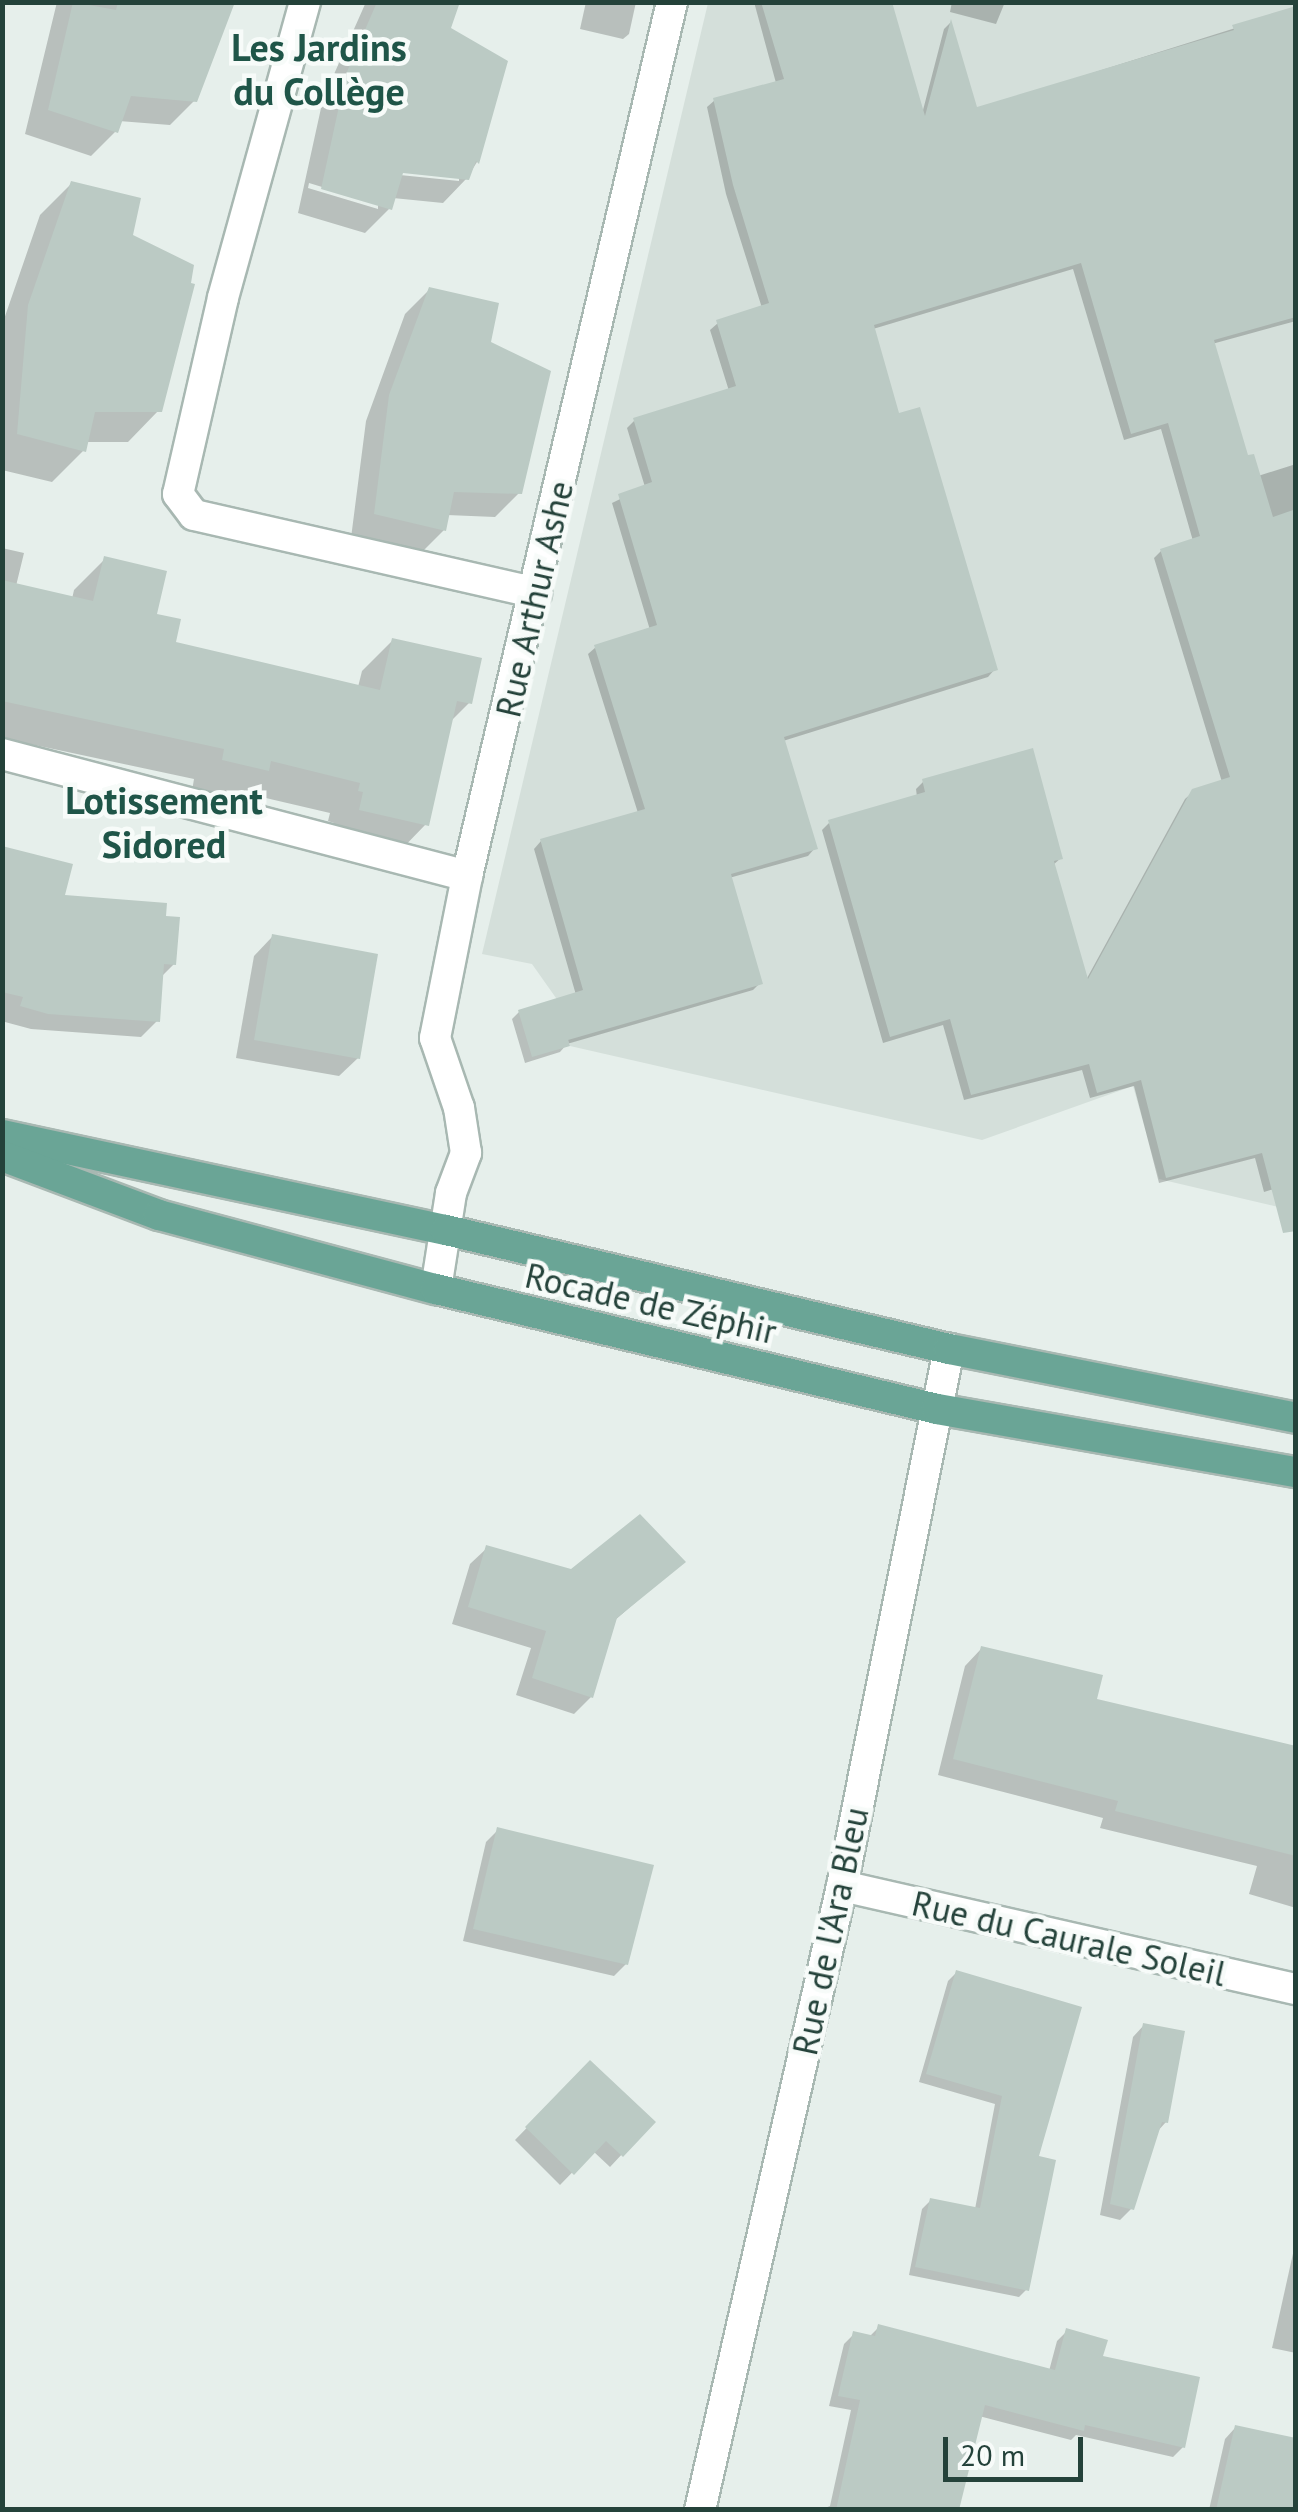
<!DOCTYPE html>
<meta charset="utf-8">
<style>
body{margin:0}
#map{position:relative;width:1298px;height:2512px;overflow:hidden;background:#e6efeb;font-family:"PT Sans",sans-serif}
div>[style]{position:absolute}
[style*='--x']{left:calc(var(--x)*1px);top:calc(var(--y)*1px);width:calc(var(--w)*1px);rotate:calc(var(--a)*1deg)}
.built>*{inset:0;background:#d4dfda}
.shadow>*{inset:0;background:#0003}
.building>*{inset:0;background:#bbcac4}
.roads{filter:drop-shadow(2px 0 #a8b8b2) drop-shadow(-2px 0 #a8b8b2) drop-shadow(0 2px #a8b8b2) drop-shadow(0 -2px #a8b8b2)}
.minor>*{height:30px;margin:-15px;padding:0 15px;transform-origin:15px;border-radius:15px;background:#fff}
.major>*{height:30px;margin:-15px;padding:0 15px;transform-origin:15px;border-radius:15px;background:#6aa596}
span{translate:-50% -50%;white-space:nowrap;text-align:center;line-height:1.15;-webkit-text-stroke:9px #f7fbf9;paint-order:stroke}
.street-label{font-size:35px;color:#24423a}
.neighbourhood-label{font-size:38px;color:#1f5548;font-weight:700}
.frame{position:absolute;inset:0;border:5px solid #24423a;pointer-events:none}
.scale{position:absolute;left:943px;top:2437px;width:140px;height:45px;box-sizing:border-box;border:5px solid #24423a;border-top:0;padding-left:12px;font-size:30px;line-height:35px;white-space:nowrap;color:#24423a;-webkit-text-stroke:8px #f7fbf9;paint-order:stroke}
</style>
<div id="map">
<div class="built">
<div style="clip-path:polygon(708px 3px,1295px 3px,1295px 1211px,1159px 1179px,1133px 1086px,982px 1140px,570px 1046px,556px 998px,532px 964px,482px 954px)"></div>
</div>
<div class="shadow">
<div style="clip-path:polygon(57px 2px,230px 2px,195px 100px,170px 125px,119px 121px,116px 131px,91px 156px,25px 134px)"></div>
<div style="clip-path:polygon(evenodd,366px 2px,457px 2px,448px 29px,505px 63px,477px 162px,467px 178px,443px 203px,393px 198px,389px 209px,365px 233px,298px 213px,323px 99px,366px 2px,391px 169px,459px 176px,459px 181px,390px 174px,391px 169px,366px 2px,309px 183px,378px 204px,378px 209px,308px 188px,309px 183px)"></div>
<div style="clip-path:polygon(586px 2px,636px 2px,629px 34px,623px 39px,580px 29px)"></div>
<div style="clip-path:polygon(889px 2px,922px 114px,944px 29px,950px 23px,975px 110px,1296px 9px,1296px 321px,1212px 344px,1246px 459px,1258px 476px,1296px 464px,1296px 1182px,1264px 1192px,1255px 1158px,1159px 1183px,1134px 1086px,1090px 1098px,1082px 1070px,964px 1100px,943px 1025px,883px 1043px,822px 830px,830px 822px,917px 797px,916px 789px,923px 782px,1061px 858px,1053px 865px,1086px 980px,1185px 799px,1194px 791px,1222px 782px,1154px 558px,1161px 551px,1193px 541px,1161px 429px,1124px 440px,1073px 269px,873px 329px,898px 416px,995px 669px,988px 677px,783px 741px,815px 848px,808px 856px,729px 878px,760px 983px,753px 990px,567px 1044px,560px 1052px,525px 1063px,512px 1019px,519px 1012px,576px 995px,534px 849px,541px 841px,638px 813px,588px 654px,596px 647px,650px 630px,612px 503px,645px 487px,627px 428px,635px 420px,729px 391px,710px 330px,718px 323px,762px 308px,726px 194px,707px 107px,715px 100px,776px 83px,754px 2px)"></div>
<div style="clip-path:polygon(952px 2px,1005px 2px,996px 24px,950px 12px)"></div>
<div style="clip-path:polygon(72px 183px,159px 410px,128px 442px,85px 442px,84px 450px,52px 482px,2px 470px,2px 325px,40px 215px)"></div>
<div style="clip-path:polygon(429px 290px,488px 344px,549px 373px,520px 492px,495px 517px,447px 515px,444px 530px,420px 554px,351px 538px,366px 421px,405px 314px)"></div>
<div style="clip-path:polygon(2px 548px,24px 553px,16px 586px,72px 599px,74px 590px,105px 559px,173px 644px,358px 687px,362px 671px,393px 640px,469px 703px,449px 723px,426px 824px,396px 855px,330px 841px,334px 823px,328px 821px,330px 813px,244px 793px,236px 801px,192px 791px,194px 779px,2px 738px)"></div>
<div style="clip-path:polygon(2px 848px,62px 897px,164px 918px,174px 964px,160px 978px,157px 1021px,141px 1037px,31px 1029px,5px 1022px)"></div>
<div style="clip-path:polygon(272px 937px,358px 1058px,339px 1076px,236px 1058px,254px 956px)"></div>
<div style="clip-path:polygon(487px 1548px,572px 1571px,682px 1562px,614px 1621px,591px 1697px,574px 1714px,516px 1695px,531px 1648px,452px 1624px,470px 1564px)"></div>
<div style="clip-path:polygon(981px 1649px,1094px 1701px,1296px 1747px,1296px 1908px,1249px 1894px,1257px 1866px,1100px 1828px,1103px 1818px,938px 1775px,965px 1666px)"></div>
<div style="clip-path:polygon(498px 1830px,626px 1964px,614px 1976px,463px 1941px,486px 1842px)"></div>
<div style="clip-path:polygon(956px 1973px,1036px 2158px,1027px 2289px,1019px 2297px,909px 2275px,922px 2209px,931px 2200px,975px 2209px,995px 2104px,919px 2082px,948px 1981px)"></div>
<div style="clip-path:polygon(1144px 2025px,1166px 2122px,1156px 2133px,1132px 2208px,1120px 2220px,1100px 2215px,1133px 2037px)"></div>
<div style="clip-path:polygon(590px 2063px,652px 2122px,610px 2167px,593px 2151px,560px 2185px,515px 2140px)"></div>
<div style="clip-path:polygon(1296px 2240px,1296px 2353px,1272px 2348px)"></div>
<div style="clip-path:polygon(879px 2327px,1049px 2371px,1057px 2341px,1067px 2331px,1100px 2358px,1183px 2447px,1173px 2457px,1076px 2435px,1071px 2440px,979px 2416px,933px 2510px,820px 2510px,830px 2506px,851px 2410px,829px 2406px,844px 2344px,854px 2334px,869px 2337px)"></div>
<div style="clip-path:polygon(1235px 2428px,1296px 2510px,1209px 2510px,1225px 2439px)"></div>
</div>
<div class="building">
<div style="clip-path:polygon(73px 2px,116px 10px,118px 2px,235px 2px,197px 102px,131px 96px,118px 133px,48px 110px)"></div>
<div style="clip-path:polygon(377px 2px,460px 2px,451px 28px,508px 61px,479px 164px,476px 161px,469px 180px,403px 173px,392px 210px,321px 189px,346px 74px)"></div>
<div style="clip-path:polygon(761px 2px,892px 2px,925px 116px,951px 19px,977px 107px,1234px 30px,1232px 25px,1296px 6px,1296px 317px,1214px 340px,1248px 455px,1254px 454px,1273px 517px,1296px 509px,1296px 1231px,1283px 1233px,1262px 1153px,1166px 1178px,1141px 1080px,1097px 1093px,1089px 1064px,971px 1095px,950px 1019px,890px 1037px,828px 820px,925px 792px,922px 779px,1033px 748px,1063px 859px,1054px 861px,1088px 979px,1192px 789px,1230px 777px,1160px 549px,1200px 536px,1168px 423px,1131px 434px,1081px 263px,874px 325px,899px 413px,920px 407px,998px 670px,784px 737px,818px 849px,731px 874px,763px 984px,568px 1040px,570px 1046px,532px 1057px,518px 1010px,583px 990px,540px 839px,645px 809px,594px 645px,657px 625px,618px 494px,652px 482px,633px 418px,736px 386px,716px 320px,769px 303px,733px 185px,713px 98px,784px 79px)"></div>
<div style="clip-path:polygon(71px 181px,141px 198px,133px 235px,194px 265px,191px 283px,195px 284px,162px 412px,95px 412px,86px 452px,17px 434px,28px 305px)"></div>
<div style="clip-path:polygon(429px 287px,499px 303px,491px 342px,551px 371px,522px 494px,454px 492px,446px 531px,374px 514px,389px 395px)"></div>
<div style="clip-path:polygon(104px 556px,167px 571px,157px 614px,181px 619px,176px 642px,380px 690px,392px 638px,482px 658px,472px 704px,457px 701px,429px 826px,359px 810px,363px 792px,358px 791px,360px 783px,271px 761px,269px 771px,222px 760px,224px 749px,2px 701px,2px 580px,93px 601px)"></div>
<div style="clip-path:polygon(2px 846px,73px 864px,65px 895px,167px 903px,166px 916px,180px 917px,176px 965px,164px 964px,160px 1022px,48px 1014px,20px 1006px,23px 997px,2px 992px)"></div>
<div style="clip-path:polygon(272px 934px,378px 954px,360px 1059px,254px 1040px)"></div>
<div style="clip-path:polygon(640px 1514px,686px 1562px,617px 1618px,593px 1698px,532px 1678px,546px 1631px,468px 1607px,486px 1545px,571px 1569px)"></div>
<div style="clip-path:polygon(981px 1646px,1103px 1675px,1097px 1699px,1296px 1746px,1296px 1856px,1115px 1811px,1118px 1801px,953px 1759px)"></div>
<div style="clip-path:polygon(497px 1827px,654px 1865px,628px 1965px,473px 1929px)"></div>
<div style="clip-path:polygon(956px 1970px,1082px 2007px,1039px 2156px,1056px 2160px,1029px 2291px,915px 2267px,930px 2198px,980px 2208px,1002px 2096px,926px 2074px)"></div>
<div style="clip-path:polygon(1143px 2023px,1185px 2031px,1168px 2123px,1162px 2122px,1134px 2210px,1110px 2204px)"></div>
<div style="clip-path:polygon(590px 2060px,656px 2122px,623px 2157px,606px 2141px,574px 2175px,525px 2127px)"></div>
<div style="clip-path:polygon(878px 2324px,1055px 2370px,1066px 2328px,1108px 2340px,1103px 2356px,1200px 2377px,1185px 2448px,1085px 2425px,1084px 2431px,985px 2405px,959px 2510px,836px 2510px,860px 2400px,838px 2396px,853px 2331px,875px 2336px)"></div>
<div style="clip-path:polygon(1235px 2425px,1296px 2438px,1296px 2510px,1216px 2510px)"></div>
</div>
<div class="roads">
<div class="minor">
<div style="--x:305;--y:2;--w:307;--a:105.5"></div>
<div style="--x:223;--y:298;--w:201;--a:102.9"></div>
<div style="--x:178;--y:494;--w:26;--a:53"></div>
<div style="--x:194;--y:515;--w:351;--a:12.8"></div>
<div style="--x:2;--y:754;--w:481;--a:14.7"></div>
<div style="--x:436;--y:1289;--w:97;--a:-81.1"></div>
<div style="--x:451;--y:1193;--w:43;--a:-69.4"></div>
<div style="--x:466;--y:1153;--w:46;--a:-98.8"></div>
<div style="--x:459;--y:1108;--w:74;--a:-108.9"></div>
<div style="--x:435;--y:1038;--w:165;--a:-78.8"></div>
<div style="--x:467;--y:876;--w:898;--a:-76.8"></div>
<div style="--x:842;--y:1886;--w:466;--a:12.8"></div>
<div style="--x:700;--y:2510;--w:640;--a:-77.18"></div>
<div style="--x:842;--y:1886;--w:548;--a:-78.73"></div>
</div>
<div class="major">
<div style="--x:2;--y:1135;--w:454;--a:12.1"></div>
<div style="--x:446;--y:1230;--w:517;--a:13.31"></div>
<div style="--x:949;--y:1349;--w:354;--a:11.2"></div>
<div style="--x:2;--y:1156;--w:168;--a:20.6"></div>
<div style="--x:159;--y:1215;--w:287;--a:15"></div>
<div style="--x:436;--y:1289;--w:515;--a:13.47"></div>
<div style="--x:937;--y:1409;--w:364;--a:10"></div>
</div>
</div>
<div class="street-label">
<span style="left:534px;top:599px;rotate:-77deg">Rue Arthur Ashe</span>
<span style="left:651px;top:1303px;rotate:13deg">Rocade de Zéphir</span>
<span style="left:830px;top:1931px;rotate:-78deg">Rue de l'Ara Bleu</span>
<span style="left:1069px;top:1938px;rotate:13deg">Rue du Caurale Soleil</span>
</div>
<div class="neighbourhood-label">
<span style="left:319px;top:69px">Les Jardins<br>du Collège</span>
<span style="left:164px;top:822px">Lotissement<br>Sidored</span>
</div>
<div class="frame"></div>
<div class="scale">20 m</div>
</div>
